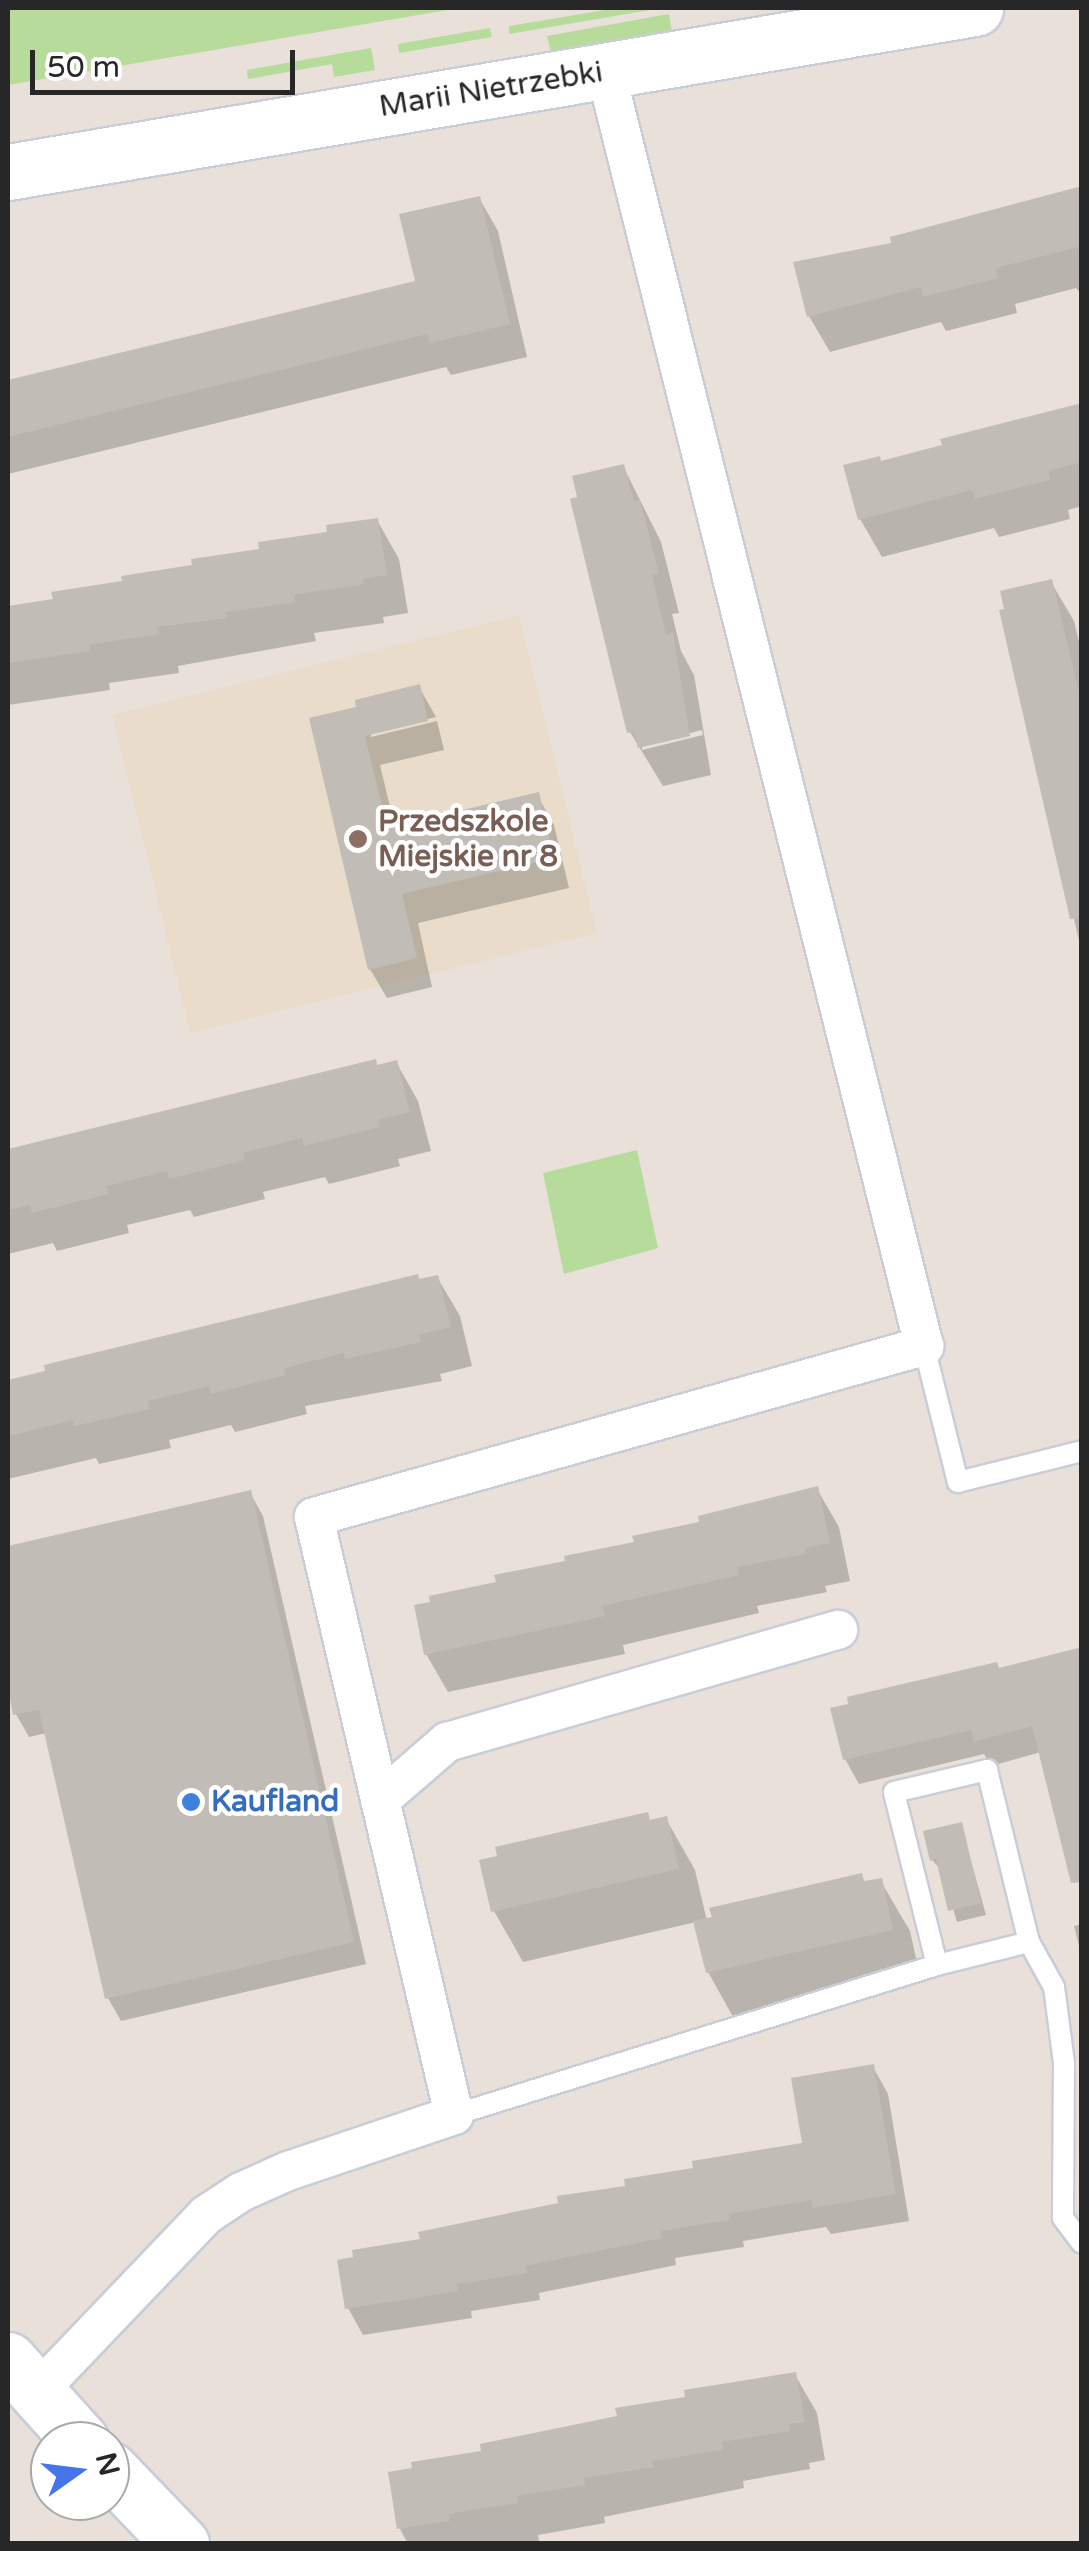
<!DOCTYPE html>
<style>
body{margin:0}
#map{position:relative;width:1089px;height:2551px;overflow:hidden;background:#e8e0d9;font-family:"Varela Round",sans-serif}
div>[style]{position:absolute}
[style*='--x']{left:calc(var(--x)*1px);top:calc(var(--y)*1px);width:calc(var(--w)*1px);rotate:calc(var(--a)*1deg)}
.education>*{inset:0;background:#e9dcca}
.green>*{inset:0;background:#b7db9a}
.shadow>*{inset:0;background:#0003}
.building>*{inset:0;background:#c1bcb5}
.roads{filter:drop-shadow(2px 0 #c8cdd8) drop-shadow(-2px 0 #c8cdd8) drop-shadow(0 2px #c8cdd8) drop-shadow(0 -2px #c8cdd8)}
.lane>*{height:20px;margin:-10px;padding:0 10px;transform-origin:10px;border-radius:10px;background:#fff}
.street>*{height:38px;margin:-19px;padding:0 19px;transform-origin:19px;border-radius:19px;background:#fff}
.secondary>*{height:55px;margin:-27.5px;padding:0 27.5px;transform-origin:27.5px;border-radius:27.5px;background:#fff}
.dots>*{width:28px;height:28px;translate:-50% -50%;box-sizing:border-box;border:5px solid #fff;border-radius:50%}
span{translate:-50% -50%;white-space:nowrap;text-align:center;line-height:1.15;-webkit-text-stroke:9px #fff;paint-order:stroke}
.street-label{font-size:30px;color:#272727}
.education-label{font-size:30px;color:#785e54;font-weight:700}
.left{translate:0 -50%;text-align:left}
.shop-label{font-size:30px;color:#366cbe;font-weight:700}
.frame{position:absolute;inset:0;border:10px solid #272727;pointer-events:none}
.north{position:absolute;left:30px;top:2421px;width:100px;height:100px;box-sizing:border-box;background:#fff;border:2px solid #a9a9a9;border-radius:50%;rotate:76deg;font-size:28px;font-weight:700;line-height:40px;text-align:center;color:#272727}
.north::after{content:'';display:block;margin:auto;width:35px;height:45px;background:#4675e9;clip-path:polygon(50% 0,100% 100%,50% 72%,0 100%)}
.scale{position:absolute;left:30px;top:50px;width:265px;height:45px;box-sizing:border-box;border:5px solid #272727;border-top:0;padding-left:12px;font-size:30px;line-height:35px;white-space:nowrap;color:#272727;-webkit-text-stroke:8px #fff;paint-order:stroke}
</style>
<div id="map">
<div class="education">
<div style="clip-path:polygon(519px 615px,597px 933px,190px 1033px,112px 715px)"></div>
</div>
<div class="green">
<div style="clip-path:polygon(8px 8px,459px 8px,8px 85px)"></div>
<div style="clip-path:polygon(617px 8px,662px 8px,509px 34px,509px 26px)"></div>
<div style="clip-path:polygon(669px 14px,672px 32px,552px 55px,551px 52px,547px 36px)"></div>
<div style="clip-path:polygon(490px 28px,492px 37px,399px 53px,398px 44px)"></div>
<div style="clip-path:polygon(371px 48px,375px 70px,334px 77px,332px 64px,248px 79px,247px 70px)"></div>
<div style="clip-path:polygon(637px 1150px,658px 1248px,564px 1274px,543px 1173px)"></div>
</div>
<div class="shadow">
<div style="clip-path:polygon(1082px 190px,1082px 295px,1076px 288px,1015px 304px,1017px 313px,946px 331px,941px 322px,830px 352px,809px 316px,894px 245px)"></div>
<div style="clip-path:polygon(479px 198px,498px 231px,527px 357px,451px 375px,446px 367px,8px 474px,8px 383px,418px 283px)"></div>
<div style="clip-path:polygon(1082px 405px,1082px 506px,1068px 510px,1070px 519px,999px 537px,994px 528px,882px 557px,860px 519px,881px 463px)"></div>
<div style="clip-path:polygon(evenodd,623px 466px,661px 542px,679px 613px,672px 614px,681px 651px,694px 675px,711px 775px,663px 786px,630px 732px,623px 466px,702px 730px,703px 735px,642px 750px,642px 745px,702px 730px)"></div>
<div style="clip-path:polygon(377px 520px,399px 559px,408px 613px,383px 617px,384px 623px,314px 633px,316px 641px,178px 666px,179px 673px,109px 683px,110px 690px,8px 705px,8px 608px,55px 601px)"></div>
<div style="clip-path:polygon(1051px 582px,1074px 621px,1082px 654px,1082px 953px,1002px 612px)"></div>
<div style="clip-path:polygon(419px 687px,436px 717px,371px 732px,371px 737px,437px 721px,444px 750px,380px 765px,395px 828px,537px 795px,554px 825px,569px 888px,418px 923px,432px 987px,387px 998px,370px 969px,359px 708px)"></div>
<div style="clip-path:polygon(396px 1062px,418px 1101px,431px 1151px,398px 1159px,400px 1166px,329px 1184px,325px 1177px,263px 1192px,265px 1199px,194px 1217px,190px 1210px,127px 1225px,129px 1233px,57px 1251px,53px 1243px,8px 1254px,8px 1152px)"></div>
<div style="clip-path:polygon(437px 1277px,460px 1316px,472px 1366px,440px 1374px,442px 1381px,305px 1406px,307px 1414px,235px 1432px,231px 1425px,169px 1440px,171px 1448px,99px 1464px,96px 1458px,8px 1479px,8px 1383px)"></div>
<div style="clip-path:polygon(817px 1489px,839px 1527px,850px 1581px,825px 1586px,827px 1592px,757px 1606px,759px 1613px,623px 1645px,625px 1654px,448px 1692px,426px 1654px,499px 1584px)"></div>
<div style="clip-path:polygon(250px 1493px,263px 1516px,366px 1964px,121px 2021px,108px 1998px,47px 1733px,29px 1737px,16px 1714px,8px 1683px,8px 1551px)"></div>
<div style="clip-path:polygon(1082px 1651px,1041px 1752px,991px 1766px,984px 1754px,859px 1784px,845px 1759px,1000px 1671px)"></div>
<div style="clip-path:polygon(666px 1819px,695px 1870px,707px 1921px,880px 1880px,910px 1931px,921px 1981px,737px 2024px,708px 1972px,696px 1922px,523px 1962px,494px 1911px,651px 1823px)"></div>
<div style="clip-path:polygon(961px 1825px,986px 1915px,957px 1922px,942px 1871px,932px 1860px)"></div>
<div style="clip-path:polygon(1082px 1924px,1082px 1957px,1074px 1926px)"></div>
<div style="clip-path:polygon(873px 2067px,888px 2094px,909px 2221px,831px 2234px,826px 2227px,743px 2241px,744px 2247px,675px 2258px,676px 2265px,539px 2293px,540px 2300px,471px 2311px,472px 2318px,363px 2335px,348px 2308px,422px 2241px,805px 2145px)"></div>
<div style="clip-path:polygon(795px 2375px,817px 2413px,825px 2460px,809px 2463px,810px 2469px,743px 2481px,744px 2488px,604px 2517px,605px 2523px,538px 2535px,539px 2541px,524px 2544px,408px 2544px,400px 2529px,484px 2453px)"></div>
</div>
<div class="building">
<div style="clip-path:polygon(1082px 186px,1082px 246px,996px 268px,998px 278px,923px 297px,921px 287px,807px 317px,793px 262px,891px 243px,890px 237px)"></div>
<div style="clip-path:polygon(480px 196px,510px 324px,430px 343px,427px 334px,8px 437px,8px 380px,415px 281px,399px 214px)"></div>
<div style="clip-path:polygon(1082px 403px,1082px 462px,1048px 471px,1050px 480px,975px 499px,972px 490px,858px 520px,843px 465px,880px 456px,881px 461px,942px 445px,940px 439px)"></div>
<div style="clip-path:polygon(624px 464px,634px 501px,640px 500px,659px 574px,652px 575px,666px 635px,673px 633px,690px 736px,638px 748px,634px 732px,627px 733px,570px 499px,577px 497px,572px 476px)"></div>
<div style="clip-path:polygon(378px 518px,387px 575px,363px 579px,364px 584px,294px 595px,295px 602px,226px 612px,227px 618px,157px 627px,159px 634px,89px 645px,90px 651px,8px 663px,8px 606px,53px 599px,51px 592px,122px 581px,121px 576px,192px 565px,191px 559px,259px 549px,258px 542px,327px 532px,326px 525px)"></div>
<div style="clip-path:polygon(1052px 579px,1082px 705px,1082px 918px,1070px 919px,999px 610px,1004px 609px,1000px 591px)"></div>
<div style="clip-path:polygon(420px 684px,428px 721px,365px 736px,387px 828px,539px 792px,554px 858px,402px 894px,417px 958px,368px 970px,309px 718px,356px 707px,355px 700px)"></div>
<div style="clip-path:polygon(376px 1059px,377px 1065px,397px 1060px,410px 1112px,378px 1120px,380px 1127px,304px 1146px,302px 1138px,243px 1153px,245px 1160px,169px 1179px,167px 1171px,107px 1186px,108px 1194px,32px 1213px,30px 1205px,8px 1210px,8px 1149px)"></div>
<div style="clip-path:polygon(418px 1274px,419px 1279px,438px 1275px,451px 1327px,419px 1335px,421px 1342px,345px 1359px,344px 1353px,284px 1368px,286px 1375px,211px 1394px,209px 1386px,148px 1401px,150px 1409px,74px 1426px,73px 1420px,8px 1436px,8px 1380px,45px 1371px,44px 1365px)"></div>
<div style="clip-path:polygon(818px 1486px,830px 1543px,805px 1548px,806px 1554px,737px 1567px,739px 1575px,602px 1606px,605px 1616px,424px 1655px,414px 1605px,430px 1602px,429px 1596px,496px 1582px,494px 1575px,565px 1561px,564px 1556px,634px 1542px,632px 1536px,699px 1522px,698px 1516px)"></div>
<div style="clip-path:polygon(251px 1490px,354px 1942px,105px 1999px,39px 1710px,13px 1715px,8px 1688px,8px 1546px)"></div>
<div style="clip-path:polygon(1082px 1647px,1082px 1882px,1071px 1883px,1032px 1726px,974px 1742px,971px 1730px,843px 1760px,830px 1708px,848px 1704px,847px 1697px,997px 1662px,999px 1668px)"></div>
<div style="clip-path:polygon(648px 1812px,650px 1820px,667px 1816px,679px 1869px,491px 1912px,479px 1860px,497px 1856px,495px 1847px)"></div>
<div style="clip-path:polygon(962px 1822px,981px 1903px,948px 1911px,936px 1859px,930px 1861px,923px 1831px)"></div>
<div style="clip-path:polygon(862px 1873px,864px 1881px,882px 1878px,893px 1930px,706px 1973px,693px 1921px,712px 1917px,709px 1908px)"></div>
<div style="clip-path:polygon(874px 2064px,896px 2194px,813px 2208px,811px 2200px,729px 2214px,730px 2220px,661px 2231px,662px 2238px,525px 2266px,527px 2273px,457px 2284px,458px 2291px,345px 2309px,337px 2260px,353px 2257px,352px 2250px,420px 2239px,418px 2232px,558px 2203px,557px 2196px,625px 2186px,624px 2179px,693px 2168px,692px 2161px,802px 2143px,791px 2078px)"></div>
<div style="clip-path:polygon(796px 2372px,805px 2422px,789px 2424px,790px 2431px,722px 2442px,723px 2450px,652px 2461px,654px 2467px,584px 2478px,585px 2485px,517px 2496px,518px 2503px,449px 2514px,450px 2521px,397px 2529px,388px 2472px,412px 2468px,411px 2462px,481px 2451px,480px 2444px,617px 2416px,615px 2408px,685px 2397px,684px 2390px)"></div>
</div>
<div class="roads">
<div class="lane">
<div style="--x:924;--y:1346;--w:140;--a:76"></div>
<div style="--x:958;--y:1482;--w:128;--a:-14"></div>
<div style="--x:937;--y:1965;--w:178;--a:-104"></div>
<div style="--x:894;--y:1792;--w:96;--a:-13.3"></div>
<div style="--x:987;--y:1770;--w:177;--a:76.3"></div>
<div style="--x:1029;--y:1942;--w:51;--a:60.9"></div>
<div style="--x:1054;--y:1987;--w:77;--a:82.5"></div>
<div style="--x:1064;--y:2063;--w:155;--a:90.4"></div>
<div style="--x:1063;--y:2218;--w:31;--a:53"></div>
<div style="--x:454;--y:2115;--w:506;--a:-17.25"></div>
<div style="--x:937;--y:1965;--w:95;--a:-14"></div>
</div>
<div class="street">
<div style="--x:380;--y:1800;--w:89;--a:-40.9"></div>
<div style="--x:447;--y:1742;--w:407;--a:-16"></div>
<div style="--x:37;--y:2392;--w:245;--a:-46.3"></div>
<div style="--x:206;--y:2215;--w:42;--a:-33.3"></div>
<div style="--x:241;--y:2192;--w:51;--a:-24.1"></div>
<div style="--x:288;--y:2171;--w:175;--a:-18.6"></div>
<div style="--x:454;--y:2115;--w:614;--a:-103.18"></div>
<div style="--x:314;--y:1517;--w:634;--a:-15.66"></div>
<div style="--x:924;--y:1346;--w:1313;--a:-104.02"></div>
</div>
<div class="secondary">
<div style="--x:8;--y:172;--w:981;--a:-9.63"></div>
<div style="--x:8;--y:2360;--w:109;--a:48"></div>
<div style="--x:110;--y:2470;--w:103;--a:46.2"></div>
</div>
</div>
<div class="dots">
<div style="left:358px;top:839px;background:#8d6e63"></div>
<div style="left:191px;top:1802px;background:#3f7fe0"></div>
</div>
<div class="street-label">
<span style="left:491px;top:90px;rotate:-9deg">Marii Nietrzebki</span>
</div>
<div class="education-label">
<span class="left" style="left:378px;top:839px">Przedszkole<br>Miejskie nr 8</span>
</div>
<div class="shop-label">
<span class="left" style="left:211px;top:1802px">Kaufland</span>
</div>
<div class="frame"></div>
<div class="north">N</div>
<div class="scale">50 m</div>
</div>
